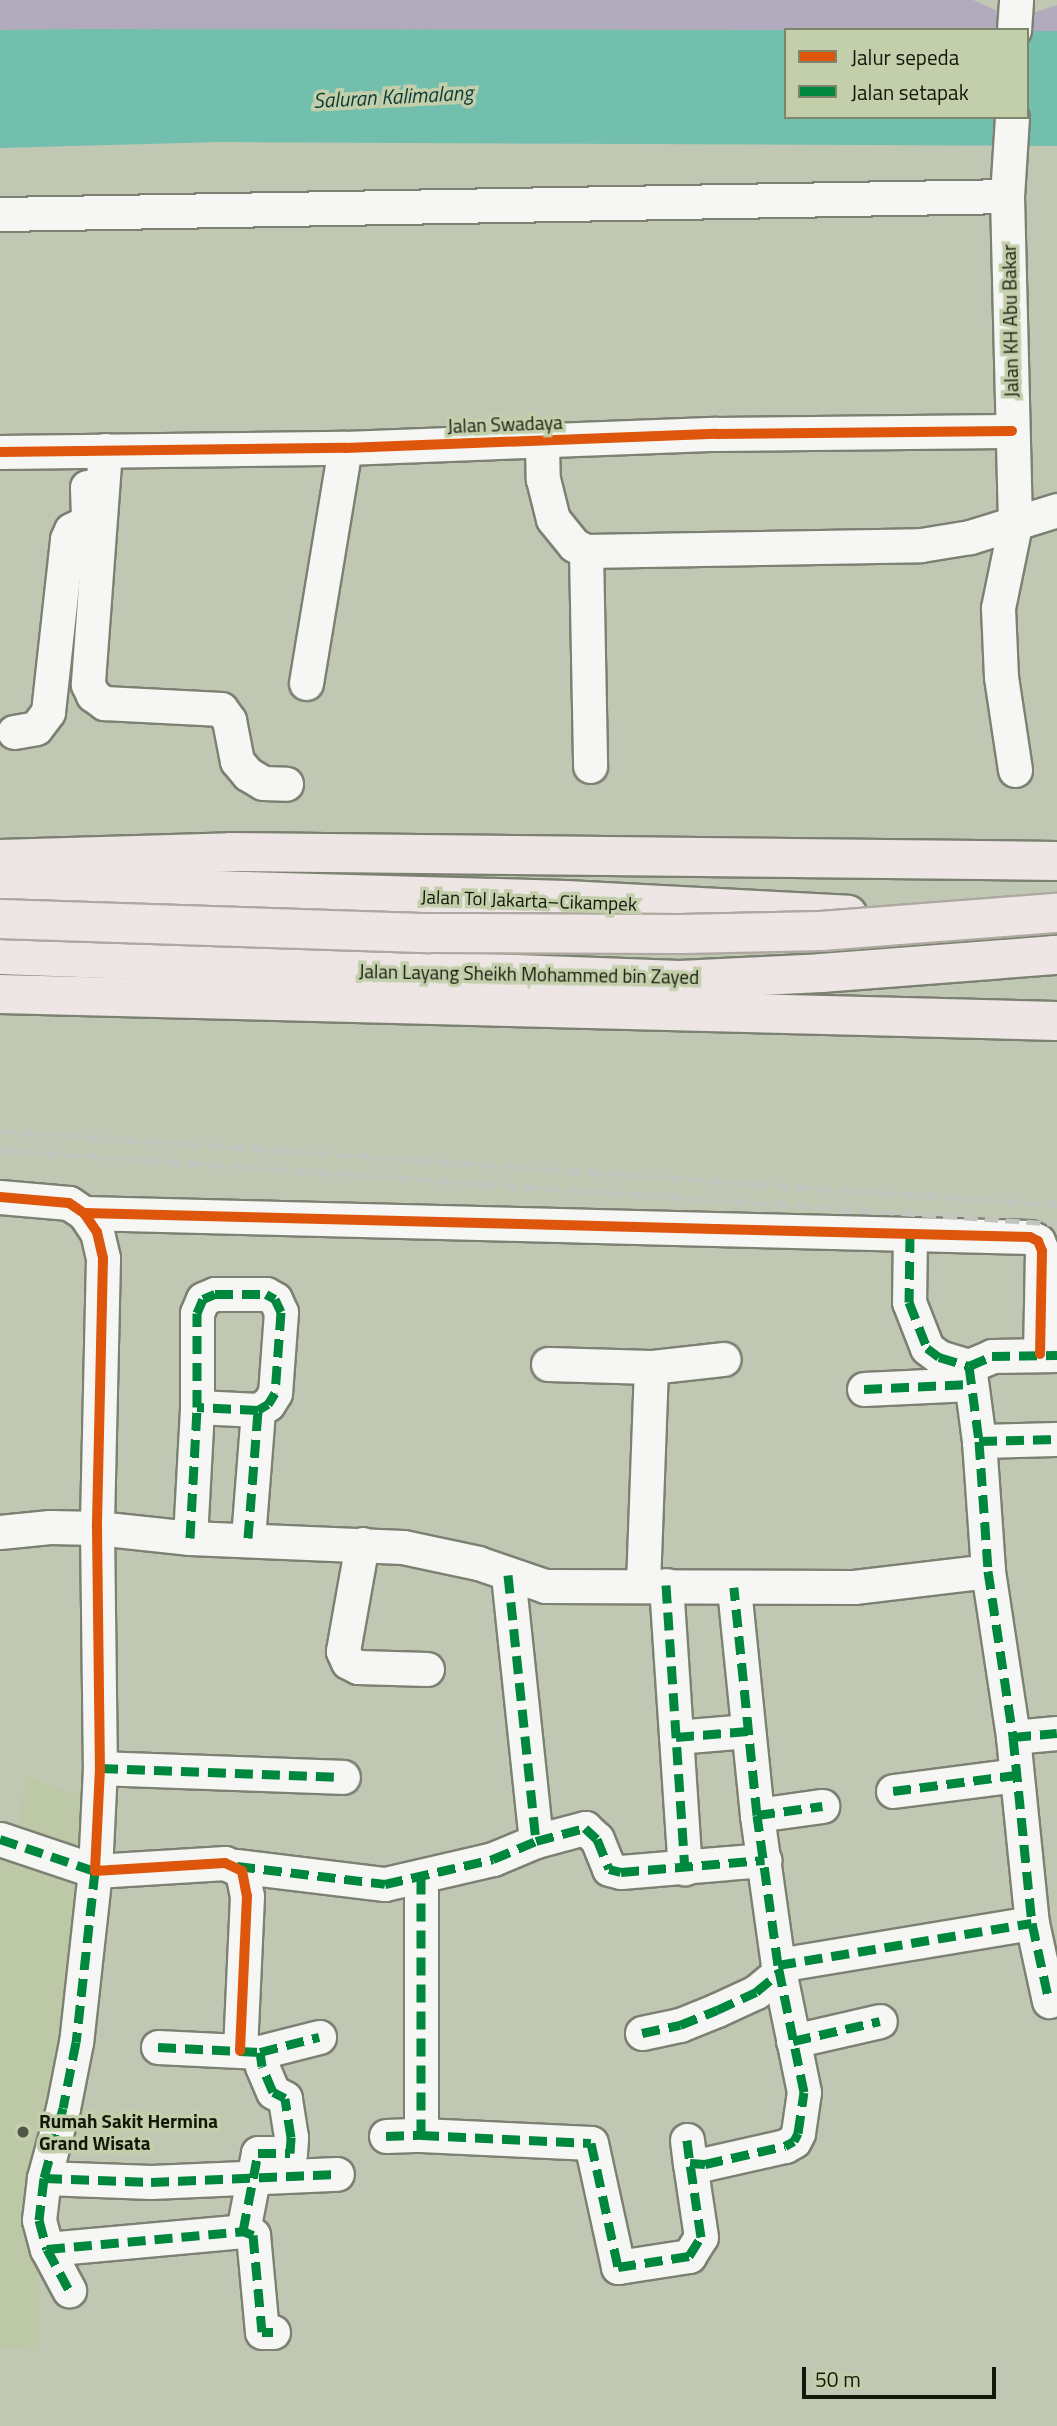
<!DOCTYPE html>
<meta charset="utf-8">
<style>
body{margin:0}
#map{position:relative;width:1057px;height:2426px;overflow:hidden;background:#c0c7b3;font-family:"Titillium Web",sans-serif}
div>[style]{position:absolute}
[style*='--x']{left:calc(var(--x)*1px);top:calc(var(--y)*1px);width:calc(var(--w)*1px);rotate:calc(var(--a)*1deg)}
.built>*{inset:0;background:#bdc8a7}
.green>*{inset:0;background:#b2aabd}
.water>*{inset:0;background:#73bfae}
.roads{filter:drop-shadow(2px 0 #7c8172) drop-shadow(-2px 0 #7c8172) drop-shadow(0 2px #7c8172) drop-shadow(0 -2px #7c8172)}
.minor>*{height:33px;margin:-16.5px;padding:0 16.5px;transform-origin:16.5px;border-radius:16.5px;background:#f6f7f4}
.highway>*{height:38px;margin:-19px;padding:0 19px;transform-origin:19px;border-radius:19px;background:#ede6e5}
.rail>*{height:5px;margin-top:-2.5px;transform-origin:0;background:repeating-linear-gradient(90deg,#c2c4be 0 14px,transparent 0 21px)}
.bridges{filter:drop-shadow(2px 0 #ada8a0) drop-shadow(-2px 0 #ada8a0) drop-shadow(0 2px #ada8a0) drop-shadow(0 -2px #ada8a0)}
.highway-bridge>*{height:38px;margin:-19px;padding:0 19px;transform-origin:19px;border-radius:19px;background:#ede6e5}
.quiet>*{height:9px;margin-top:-4.5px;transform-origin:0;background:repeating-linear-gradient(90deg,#00873e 0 18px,transparent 0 27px)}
.cycleway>*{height:10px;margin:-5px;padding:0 5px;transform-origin:5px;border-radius:5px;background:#dd560c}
.dots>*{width:19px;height:19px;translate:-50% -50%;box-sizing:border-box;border:4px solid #c3cfab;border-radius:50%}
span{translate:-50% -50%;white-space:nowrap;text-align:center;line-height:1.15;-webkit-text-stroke:7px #c3cfab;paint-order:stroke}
.street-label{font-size:19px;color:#14180b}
.poi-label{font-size:19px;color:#14180b;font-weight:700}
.left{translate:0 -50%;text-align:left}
.water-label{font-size:21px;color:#0b3d36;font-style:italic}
.legend{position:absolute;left:784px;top:28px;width:245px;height:91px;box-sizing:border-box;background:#c3cfab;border:2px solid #7d866b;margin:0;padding:9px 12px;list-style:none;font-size:21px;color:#14180b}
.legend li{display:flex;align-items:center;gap:14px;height:35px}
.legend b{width:35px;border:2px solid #7d866b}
.scale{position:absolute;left:802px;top:2367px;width:194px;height:32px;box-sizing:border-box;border:4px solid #14180b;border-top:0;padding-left:9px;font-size:21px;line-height:24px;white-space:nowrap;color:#14180b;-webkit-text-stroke:5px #c3cfab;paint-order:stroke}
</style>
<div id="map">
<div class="built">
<div style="clip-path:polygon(24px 1776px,96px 1800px,39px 2258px,38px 2351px,0 2346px,0 1825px,19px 1833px)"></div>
</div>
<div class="green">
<div style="clip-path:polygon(0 0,973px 0,1015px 19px,1057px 5px,1057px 31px,0 32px)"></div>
</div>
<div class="water">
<div style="clip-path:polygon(80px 29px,786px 30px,786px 117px,1027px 117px,1027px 31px,1057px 31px,1057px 146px,220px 142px,0 148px,0 30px)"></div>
</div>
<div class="roads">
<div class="minor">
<div style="--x:1014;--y:30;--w:30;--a:-86"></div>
<div style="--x:1012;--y:117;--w:79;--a:93.6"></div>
<div style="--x:1007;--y:196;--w:329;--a:88.6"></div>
<div style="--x:1015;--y:525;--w:85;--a:101.6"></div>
<div style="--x:998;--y:608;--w:69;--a:87.5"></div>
<div style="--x:1001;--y:677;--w:94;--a:81.4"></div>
<div style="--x:0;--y:214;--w:1007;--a:-1.02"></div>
<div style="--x:542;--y:440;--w:39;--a:89"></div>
<div style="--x:543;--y:479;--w:41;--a:76"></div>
<div style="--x:553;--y:519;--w:33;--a:51"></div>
<div style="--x:574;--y:545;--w:13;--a:27"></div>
<div style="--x:586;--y:551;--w:335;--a:-1"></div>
<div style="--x:921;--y:545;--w:50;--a:-9.3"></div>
<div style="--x:970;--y:537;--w:91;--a:-17.2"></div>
<div style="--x:105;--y:450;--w:235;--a:94.2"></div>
<div style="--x:88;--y:684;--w:12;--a:66"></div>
<div style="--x:93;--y:695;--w:14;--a:36"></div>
<div style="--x:104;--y:703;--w:117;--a:2.9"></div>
<div style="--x:221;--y:709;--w:14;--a:54"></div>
<div style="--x:229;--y:720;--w:42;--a:79"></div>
<div style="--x:237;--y:761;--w:17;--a:50"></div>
<div style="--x:248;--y:774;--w:17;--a:31"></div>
<div style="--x:263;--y:783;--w:23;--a:2"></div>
<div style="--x:0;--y:452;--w:345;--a:-0.7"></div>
<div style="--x:345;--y:448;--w:371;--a:-2.2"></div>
<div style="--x:716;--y:434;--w:296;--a:-0.6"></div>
<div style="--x:586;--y:551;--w:215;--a:88.9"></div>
<div style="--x:306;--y:683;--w:238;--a:-80.6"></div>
<div style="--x:14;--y:732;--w:22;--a:-10"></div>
<div style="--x:36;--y:728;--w:20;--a:-53"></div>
<div style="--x:48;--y:712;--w:174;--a:-83.7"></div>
<div style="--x:67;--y:539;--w:10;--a:-66"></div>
<div style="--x:71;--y:530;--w:13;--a:-27"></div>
<div style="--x:83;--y:524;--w:9;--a:-54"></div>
<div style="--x:88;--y:517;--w:30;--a:-92"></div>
<div style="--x:0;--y:1197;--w:69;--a:5"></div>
<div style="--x:69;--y:1203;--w:18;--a:34"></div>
<div style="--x:84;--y:1213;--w:23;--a:56"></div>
<div style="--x:97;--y:1232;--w:27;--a:77"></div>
<div style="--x:103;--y:1258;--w:270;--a:91.3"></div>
<div style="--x:97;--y:1528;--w:240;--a:89.3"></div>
<div style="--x:100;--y:1768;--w:103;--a:92.8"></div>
<div style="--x:95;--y:1871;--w:130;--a:-3.5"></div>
<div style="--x:225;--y:1863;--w:19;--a:25"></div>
<div style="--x:242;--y:1871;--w:25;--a:79"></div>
<div style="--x:247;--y:1896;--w:155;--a:92.6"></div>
<div style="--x:84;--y:1213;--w:946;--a:1.45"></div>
<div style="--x:1030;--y:1237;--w:9;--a:27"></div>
<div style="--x:1038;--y:1241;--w:11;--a:68"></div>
<div style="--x:1042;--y:1251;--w:103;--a:91.1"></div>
<div style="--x:910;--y:1234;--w:68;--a:90.8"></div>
<div style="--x:909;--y:1302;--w:49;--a:68.6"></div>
<div style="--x:927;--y:1348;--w:15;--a:37"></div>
<div style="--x:939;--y:1357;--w:31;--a:17"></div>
<div style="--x:969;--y:1366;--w:25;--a:-23"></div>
<div style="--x:992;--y:1356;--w:65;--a:-0.9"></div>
<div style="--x:548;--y:1364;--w:103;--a:1.7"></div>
<div style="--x:969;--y:1366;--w:76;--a:82.4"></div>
<div style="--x:979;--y:1441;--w:130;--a:86"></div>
<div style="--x:988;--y:1571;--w:168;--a:81.4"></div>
<div style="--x:1013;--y:1737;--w:187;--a:84.2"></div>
<div style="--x:1032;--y:1923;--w:80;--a:77.7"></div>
<div style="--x:864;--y:1389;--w:107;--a:-2.7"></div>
<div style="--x:979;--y:1441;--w:78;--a:-1.5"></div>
<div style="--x:0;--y:1532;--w:50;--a:-5.7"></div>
<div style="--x:50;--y:1527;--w:47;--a:1.2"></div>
<div style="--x:97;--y:1528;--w:94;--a:6.1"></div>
<div style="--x:190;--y:1538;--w:213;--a:2.4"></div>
<div style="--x:403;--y:1547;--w:77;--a:12"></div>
<div style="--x:478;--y:1563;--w:71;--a:18.9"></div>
<div style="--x:545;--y:1586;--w:309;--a:0.2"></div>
<div style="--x:854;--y:1587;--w:135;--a:-6.8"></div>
<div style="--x:190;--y:1538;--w:131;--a:-86.9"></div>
<div style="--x:197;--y:1407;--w:94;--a:-90"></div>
<div style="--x:197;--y:1313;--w:15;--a:-67"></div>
<div style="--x:203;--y:1299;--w:13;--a:-23"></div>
<div style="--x:215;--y:1294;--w:51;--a:0"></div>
<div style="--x:266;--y:1294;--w:10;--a:29"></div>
<div style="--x:275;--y:1299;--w:14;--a:65"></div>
<div style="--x:281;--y:1312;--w:81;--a:94.2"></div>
<div style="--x:275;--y:1393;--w:13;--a:122"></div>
<div style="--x:268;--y:1404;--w:12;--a:149"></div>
<div style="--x:258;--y:1410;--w:61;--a:-177.2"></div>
<div style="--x:248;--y:1538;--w:128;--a:-85.5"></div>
<div style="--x:362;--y:1544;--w:109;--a:100.1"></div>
<div style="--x:343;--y:1651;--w:12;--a:66"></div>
<div style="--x:348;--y:1662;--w:11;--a:27"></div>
<div style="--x:358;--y:1667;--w:69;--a:1.7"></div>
<div style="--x:508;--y:1575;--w:267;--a:84"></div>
<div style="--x:643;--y:1585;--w:218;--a:-87.9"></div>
<div style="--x:651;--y:1367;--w:73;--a:-6.3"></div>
<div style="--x:666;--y:1585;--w:284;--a:86.2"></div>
<div style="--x:676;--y:1737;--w:72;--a:-4.8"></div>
<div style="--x:1013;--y:1737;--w:44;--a:-5.2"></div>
<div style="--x:100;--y:1768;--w:243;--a:2.1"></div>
<div style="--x:893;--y:1791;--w:124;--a:-7.4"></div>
<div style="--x:757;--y:1815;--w:66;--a:-7.9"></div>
<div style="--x:0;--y:1839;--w:100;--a:18.6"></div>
<div style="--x:95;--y:1871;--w:172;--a:96.3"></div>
<div style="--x:76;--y:2042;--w:67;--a:101.1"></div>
<div style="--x:63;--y:2108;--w:73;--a:105.2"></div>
<div style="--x:44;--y:2178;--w:42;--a:96.8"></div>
<div style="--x:39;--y:2220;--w:30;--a:75"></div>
<div style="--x:47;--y:2249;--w:47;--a:61.8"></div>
<div style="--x:236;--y:1866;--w:150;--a:6.9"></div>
<div style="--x:385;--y:1884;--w:111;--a:-13"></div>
<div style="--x:493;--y:1859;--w:47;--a:-22.7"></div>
<div style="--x:536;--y:1841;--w:51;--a:-14.9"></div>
<div style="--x:585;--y:1828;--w:16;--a:43"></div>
<div style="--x:597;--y:1839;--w:32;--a:68"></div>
<div style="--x:609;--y:1869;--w:12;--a:14"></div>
<div style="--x:621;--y:1872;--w:144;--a:-4.8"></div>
<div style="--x:421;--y:1876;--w:259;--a:90"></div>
<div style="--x:421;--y:2135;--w:170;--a:2.7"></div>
<div style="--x:591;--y:2143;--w:127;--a:77.7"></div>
<div style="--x:618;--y:2267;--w:72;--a:-8.8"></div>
<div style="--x:689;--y:2256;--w:22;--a:-58"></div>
<div style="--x:701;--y:2237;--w:75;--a:-98.5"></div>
<div style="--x:778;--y:1965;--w:257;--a:-9.4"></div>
<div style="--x:642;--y:2033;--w:39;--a:-12"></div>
<div style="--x:680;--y:2025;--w:40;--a:-22"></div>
<div style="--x:717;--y:2010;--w:43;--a:-24.8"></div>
<div style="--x:756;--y:1992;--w:31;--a:-40"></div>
<div style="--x:793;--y:2041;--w:89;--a:-12.9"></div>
<div style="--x:158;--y:2047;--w:102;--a:2.8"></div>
<div style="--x:260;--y:2052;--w:61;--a:-14.3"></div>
<div style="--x:386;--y:2136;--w:35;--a:-2"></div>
<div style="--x:687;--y:2140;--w:23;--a:83"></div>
<div style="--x:690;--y:2163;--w:15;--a:4"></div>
<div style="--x:705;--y:2164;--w:82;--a:-12.7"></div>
<div style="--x:785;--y:2146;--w:10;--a:-29"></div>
<div style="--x:794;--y:2141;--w:9;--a:-63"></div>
<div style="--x:798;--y:2133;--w:41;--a:-81.7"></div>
<div style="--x:804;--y:2092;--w:130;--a:-101.6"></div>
<div style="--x:778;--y:1965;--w:151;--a:-98"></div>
<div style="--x:757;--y:1815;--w:229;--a:-95.8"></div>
<div style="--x:44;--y:2178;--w:107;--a:2.1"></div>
<div style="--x:151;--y:2182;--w:186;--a:-2.5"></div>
<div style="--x:243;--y:2231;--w:11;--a:22"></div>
<div style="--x:253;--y:2235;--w:97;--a:84.7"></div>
<div style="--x:262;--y:2332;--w:11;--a:0"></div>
<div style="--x:47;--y:2249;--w:197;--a:-5.2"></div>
<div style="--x:243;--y:2231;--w:79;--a:-79.1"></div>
<div style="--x:258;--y:2153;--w:32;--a:0"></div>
<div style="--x:290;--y:2153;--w:16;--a:-86"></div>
<div style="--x:291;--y:2137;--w:39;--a:-99"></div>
<div style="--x:285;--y:2098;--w:13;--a:-153"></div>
<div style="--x:273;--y:2092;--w:28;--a:-113"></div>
<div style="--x:262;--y:2066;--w:14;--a:-98"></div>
</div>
<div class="highway">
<div style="--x:0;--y:859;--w:231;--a:-1.7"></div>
<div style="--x:231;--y:852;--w:826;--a:0.62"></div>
<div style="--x:0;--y:884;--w:566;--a:1.62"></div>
<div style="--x:566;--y:900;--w:282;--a:3"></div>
<div style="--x:0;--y:955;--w:680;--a:2.11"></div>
<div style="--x:680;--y:980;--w:141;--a:-2.8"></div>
<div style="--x:821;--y:973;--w:237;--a:-4.4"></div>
<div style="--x:0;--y:994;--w:1057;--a:1.46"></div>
</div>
</div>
<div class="rail">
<div style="--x:0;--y:1131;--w:1060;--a:4"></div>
<div style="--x:0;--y:1150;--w:1060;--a:4"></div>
</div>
<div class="bridges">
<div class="highway-bridge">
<div style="--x:0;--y:919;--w:429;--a:1.9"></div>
<div style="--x:429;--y:933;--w:252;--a:0.2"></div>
<div style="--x:681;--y:934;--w:140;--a:-1.2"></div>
<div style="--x:821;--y:931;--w:237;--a:-4.4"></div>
</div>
</div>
<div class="quiet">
<div style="--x:910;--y:1234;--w:68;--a:90.8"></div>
<div style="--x:909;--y:1302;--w:49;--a:68.6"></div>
<div style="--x:927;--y:1348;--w:15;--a:37"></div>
<div style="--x:939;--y:1357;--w:31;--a:17"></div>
<div style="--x:969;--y:1366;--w:25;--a:-23"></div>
<div style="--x:992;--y:1356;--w:65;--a:-0.9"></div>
<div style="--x:969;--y:1366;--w:76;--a:82.4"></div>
<div style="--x:979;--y:1441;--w:130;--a:86"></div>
<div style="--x:988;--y:1571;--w:168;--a:81.4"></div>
<div style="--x:1013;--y:1737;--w:187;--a:84.2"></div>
<div style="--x:1032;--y:1923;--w:80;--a:77.7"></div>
<div style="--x:864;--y:1389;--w:107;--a:-2.7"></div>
<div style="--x:979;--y:1441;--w:78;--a:-1.5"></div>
<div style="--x:190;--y:1538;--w:131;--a:-86.9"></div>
<div style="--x:197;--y:1407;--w:94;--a:-90"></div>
<div style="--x:197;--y:1313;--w:15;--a:-67"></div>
<div style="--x:203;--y:1299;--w:13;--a:-23"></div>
<div style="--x:215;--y:1294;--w:51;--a:0"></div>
<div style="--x:266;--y:1294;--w:10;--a:29"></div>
<div style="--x:275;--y:1299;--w:14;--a:65"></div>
<div style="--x:281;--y:1312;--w:81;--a:94.2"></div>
<div style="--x:275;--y:1393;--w:13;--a:122"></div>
<div style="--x:268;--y:1404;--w:12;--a:149"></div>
<div style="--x:258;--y:1410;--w:61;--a:-177.2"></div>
<div style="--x:248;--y:1538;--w:128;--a:-85.5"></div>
<div style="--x:508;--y:1575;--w:267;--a:84"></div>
<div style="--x:666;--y:1585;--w:284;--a:86.2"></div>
<div style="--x:676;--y:1737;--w:72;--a:-4.8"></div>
<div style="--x:1013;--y:1737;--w:44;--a:-5.2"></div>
<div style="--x:100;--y:1768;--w:243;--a:2.1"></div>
<div style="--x:893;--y:1791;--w:124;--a:-7.4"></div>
<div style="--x:757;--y:1815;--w:66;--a:-7.9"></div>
<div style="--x:0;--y:1839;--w:100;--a:18.6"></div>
<div style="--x:95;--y:1871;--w:172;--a:96.3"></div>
<div style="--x:76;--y:2042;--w:67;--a:101.1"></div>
<div style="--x:63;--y:2108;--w:73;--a:105.2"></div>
<div style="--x:44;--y:2178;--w:42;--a:96.8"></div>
<div style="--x:39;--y:2220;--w:30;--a:75"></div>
<div style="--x:47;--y:2249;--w:47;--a:61.8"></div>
<div style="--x:237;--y:1866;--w:149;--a:6.9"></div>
<div style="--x:385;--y:1884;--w:111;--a:-13"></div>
<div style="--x:493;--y:1859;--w:47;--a:-22.7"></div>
<div style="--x:536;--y:1841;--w:51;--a:-14.9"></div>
<div style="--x:585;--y:1828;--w:16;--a:43"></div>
<div style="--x:597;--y:1839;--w:32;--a:68"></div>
<div style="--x:609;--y:1869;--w:12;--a:14"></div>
<div style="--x:621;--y:1872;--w:144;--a:-4.8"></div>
<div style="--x:421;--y:1876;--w:259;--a:90"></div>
<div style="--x:421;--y:2135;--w:170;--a:2.7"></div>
<div style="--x:591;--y:2143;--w:127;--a:77.7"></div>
<div style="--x:618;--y:2267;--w:72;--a:-8.8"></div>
<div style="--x:689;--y:2256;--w:22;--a:-58"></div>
<div style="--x:701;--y:2237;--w:75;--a:-98.5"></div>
<div style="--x:778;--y:1965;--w:257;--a:-9.4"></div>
<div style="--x:642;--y:2033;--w:39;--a:-12"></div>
<div style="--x:680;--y:2025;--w:40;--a:-22"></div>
<div style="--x:717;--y:2010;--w:43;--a:-24.8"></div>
<div style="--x:756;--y:1992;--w:31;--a:-40"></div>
<div style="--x:793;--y:2041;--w:89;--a:-12.9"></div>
<div style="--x:158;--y:2047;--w:102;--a:2.8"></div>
<div style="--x:260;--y:2052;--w:61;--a:-14.3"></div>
<div style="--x:386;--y:2136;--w:35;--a:-2"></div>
<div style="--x:687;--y:2140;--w:23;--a:83"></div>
<div style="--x:690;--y:2163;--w:15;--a:4"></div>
<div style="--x:705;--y:2164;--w:82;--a:-12.7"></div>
<div style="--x:785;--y:2146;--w:10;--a:-29"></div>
<div style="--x:794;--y:2141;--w:9;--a:-63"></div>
<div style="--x:798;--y:2133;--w:41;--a:-81.7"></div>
<div style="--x:804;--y:2092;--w:130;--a:-101.6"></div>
<div style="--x:778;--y:1965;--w:151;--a:-98"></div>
<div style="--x:757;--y:1815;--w:229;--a:-95.8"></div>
<div style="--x:44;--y:2178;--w:107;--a:2.1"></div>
<div style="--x:151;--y:2182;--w:186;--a:-2.5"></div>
<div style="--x:243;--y:2231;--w:11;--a:22"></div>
<div style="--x:253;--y:2235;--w:97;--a:84.7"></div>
<div style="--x:262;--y:2332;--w:11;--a:0"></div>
<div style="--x:47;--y:2249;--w:197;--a:-5.2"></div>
<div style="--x:243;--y:2231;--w:79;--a:-79.1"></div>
<div style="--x:258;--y:2153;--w:32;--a:0"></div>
<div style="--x:290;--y:2153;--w:16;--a:-86"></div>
<div style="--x:291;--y:2137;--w:39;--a:-99"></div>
<div style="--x:285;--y:2098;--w:13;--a:-153"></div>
<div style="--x:273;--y:2092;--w:28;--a:-113"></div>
<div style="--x:262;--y:2066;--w:14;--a:-98"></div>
</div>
<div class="cycleway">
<div style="--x:0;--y:452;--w:345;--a:-0.7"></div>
<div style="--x:345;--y:448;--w:371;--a:-2.2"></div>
<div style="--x:716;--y:434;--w:296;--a:-0.6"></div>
<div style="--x:0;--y:1197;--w:69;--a:5"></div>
<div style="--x:69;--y:1203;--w:18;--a:34"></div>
<div style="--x:84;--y:1213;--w:23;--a:56"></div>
<div style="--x:97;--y:1232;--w:27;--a:77"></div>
<div style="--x:103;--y:1258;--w:270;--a:91.3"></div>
<div style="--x:97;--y:1528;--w:240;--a:89.3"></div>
<div style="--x:100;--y:1768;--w:103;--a:92.8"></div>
<div style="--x:95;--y:1871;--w:130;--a:-3.5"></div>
<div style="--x:225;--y:1863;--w:19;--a:25"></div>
<div style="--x:242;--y:1871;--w:25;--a:79"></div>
<div style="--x:247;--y:1896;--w:155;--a:92.6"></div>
<div style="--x:84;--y:1213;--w:946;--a:1.45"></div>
<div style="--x:1030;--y:1237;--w:9;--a:27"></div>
<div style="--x:1038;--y:1241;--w:11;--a:68"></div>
<div style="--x:1042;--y:1251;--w:103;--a:91.1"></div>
</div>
<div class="dots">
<div style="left:23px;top:2132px;background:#505546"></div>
</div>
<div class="street-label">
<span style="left:1010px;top:321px;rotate:-91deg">Jalan KH Abu Bakar</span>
<span style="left:505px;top:424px;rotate:-2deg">Jalan Swadaya</span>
<span style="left:529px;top:900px;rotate:2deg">Jalan Tol Jakarta–Cikampek</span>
<span style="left:529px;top:974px;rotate:1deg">Jalan Layang Sheikh Mohammed bin Zayed</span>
</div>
<div class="poi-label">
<span class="left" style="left:39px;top:2132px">Rumah Sakit Hermina<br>Grand Wisata</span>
</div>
<div class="water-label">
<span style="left:393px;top:96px;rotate:-3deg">Saluran Kalimalang</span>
</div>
<ul class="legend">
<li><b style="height:9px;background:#dd560c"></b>Jalur sepeda</li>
<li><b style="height:9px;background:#00873e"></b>Jalan setapak</li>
</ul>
<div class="scale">50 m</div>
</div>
